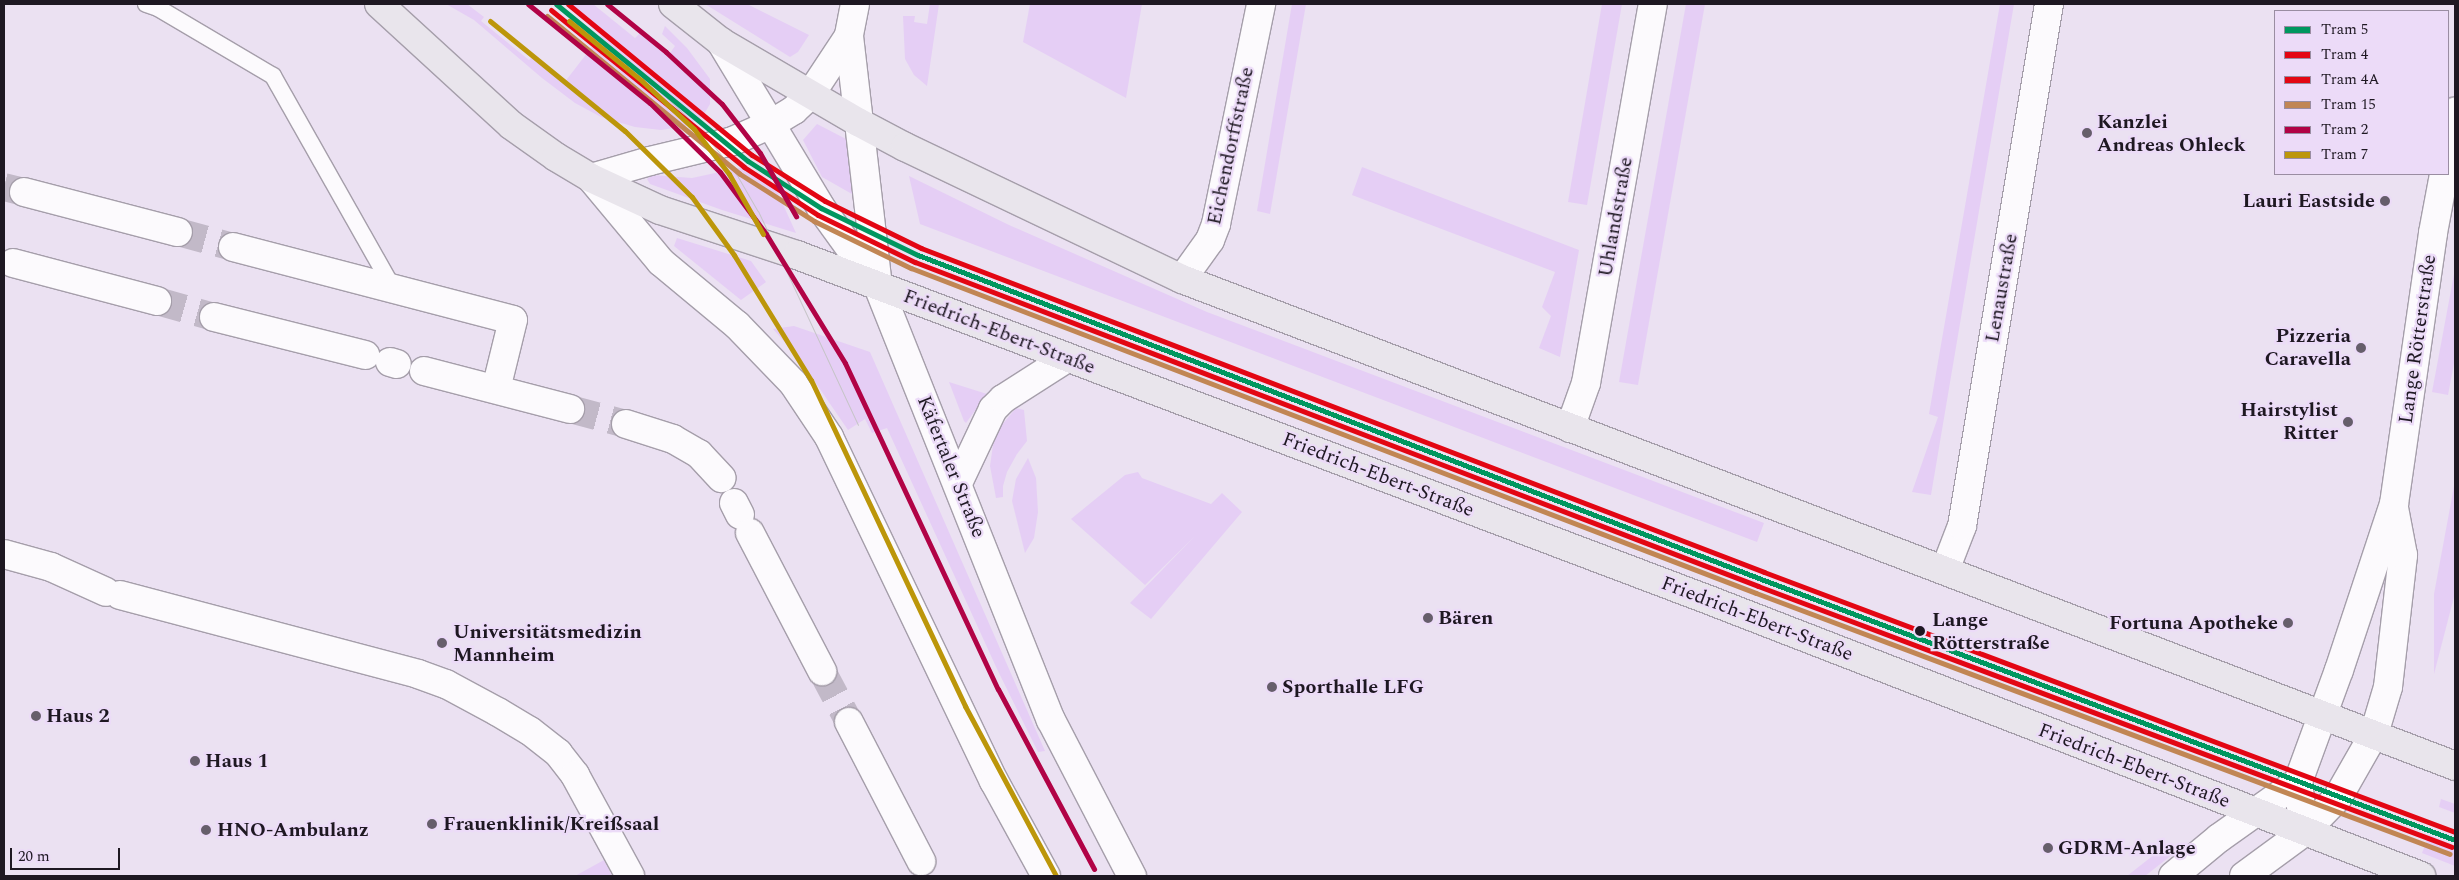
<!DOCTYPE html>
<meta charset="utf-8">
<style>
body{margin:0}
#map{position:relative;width:2459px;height:880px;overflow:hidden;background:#ebe1f2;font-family:Spectral,serif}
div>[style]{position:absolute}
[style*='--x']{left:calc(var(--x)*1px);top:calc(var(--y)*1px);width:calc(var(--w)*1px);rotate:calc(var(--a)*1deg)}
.green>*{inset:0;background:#e5cef5}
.street-tunnel>*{height:28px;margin-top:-14px;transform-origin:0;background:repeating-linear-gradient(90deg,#c2b9c8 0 28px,transparent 0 42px)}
.roads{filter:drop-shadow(1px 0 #a59eaa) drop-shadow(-1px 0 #a59eaa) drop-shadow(0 1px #a59eaa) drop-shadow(0 -1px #a59eaa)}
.lane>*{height:16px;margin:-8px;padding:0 8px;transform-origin:8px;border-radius:8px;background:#fcfafd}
.street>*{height:28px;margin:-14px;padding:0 14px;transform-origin:14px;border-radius:14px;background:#fcfafd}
.secondary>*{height:28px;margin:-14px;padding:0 14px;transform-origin:14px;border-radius:14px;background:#fcfafd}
.primary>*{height:28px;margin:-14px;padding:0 14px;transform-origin:14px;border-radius:14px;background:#e9e5ec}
.tram>*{height:1px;margin:-0.5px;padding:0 0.5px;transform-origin:0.5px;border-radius:0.5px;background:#c6c4c8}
.tram-1>*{height:5px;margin:-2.5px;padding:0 2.5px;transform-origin:2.5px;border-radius:2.5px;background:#00975f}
.tram-2>*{height:5px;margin:-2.5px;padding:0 2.5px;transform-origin:2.5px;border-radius:2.5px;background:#e30613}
.tram-3>*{height:5px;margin:-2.5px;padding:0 2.5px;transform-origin:2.5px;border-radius:2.5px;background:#e30613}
.tram-4>*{height:5px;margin:-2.5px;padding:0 2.5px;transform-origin:2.5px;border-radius:2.5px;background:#c18654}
.tram-5>*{height:5px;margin:-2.5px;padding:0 2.5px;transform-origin:2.5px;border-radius:2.5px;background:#b10346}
.tram-6>*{height:5px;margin:-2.5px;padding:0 2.5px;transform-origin:2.5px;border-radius:2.5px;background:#bc960a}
.dots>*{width:14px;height:14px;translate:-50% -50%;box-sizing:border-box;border:2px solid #ecdbf8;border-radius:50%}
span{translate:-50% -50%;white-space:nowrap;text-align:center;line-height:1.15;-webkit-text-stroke:4.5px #ecdbf8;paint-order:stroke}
.poi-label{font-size:20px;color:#1e1822;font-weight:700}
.left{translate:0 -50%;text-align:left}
.right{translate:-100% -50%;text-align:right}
.street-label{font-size:20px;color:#1e1822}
.stop-label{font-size:20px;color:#1e1822;font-weight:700}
.frame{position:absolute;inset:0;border:5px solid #1e1822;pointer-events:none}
.legend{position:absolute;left:2274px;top:10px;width:175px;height:165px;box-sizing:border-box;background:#ecdbf8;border:1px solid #9a8da2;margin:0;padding:6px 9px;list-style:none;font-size:15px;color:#1e1822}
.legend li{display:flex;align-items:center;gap:10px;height:25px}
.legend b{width:25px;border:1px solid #9a8da2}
.scale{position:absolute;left:10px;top:848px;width:110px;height:22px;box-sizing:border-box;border:2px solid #1e1822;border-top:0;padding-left:6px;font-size:15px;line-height:18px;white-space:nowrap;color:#1e1822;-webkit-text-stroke:4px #ecdbf8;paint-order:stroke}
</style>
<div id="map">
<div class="green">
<div style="clip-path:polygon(446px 4px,467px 4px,484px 17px,481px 21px,529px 60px,532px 57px,564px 83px,601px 35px,564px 4px,593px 4px,635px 38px,640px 33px,668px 56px,675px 46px,662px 34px,665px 26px,687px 48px,710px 79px,710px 104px,703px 116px,686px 126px,661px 130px,635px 127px,601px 117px,575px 103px,542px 78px,474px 20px)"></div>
<div style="clip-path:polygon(705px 4px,747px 4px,809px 35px,798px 52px,790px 57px)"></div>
<div style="clip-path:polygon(930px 4px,939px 4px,927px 86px,914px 75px,905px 59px,903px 16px,915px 16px,914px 22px,927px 24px)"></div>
<div style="clip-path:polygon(1030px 4px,1142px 4px,1126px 98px,1023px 42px)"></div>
<div style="clip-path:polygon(1292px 4px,1306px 4px,1270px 214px,1257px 211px)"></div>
<div style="clip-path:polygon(1602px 4px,1622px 4px,1587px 205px,1568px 202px)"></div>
<div style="clip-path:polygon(1686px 4px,1705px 4px,1638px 385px,1619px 382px)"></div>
<div style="clip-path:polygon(2000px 4px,2014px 4px,1931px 495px,1912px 492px,1938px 417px,1929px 414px)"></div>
<div style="clip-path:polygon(817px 124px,846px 139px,859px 198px,822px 177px,803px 140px)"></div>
<div style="clip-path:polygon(743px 167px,776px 189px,796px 233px,722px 210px,650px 184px,647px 179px,652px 175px,692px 178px)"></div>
<div style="clip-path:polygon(1362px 167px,1579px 250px,1560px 357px,1539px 348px,1551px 316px,1542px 307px,1555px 272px,1352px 195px)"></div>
<div style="clip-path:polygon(909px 176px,1009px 225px,1207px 312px,1764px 523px,1757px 542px,920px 224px)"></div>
<div style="clip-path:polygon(677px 238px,751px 261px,766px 282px,741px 300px,674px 246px)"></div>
<div style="clip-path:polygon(2455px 269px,2455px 358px,2448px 395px,2432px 392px)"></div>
<div style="clip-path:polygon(794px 326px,870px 352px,1045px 751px,1038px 752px,997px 669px,887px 428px,872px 433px,865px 419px,848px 430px,798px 357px,773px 329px)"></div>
<div style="clip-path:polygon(949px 382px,987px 394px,966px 423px,964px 421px)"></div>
<div style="clip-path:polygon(1016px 408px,1024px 410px,1027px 441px,1017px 454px,1007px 472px,1003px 486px,1003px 497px,996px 498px,990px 466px,993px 445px,1001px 426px)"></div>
<div style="clip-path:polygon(1028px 458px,1036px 478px,1038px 512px,1034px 538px,1025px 553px,1012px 501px,1016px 479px)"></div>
<div style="clip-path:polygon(1138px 472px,1142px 478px,1211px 504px,1222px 493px,1242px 512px,1151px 619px,1130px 603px,1195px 536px,1145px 585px,1071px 519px,1125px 475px)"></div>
<div style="clip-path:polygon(2455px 481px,2455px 593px,2434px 674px,2434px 594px)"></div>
<div style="clip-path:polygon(2441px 799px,2455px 804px,2455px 813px,2439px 807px)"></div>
<div style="clip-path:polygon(2429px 835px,2455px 846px,2455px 866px,2422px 853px)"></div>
<div style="clip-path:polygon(2155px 854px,2173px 854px,2145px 876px,2127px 876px)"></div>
<div style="clip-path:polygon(604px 860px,612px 876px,575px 876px)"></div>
</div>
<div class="street-tunnel">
<div style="--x:4;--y:187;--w:21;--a:14"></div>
<div style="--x:178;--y:232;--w:57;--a:15.3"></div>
<div style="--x:157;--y:301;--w:59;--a:15.7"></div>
<div style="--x:570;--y:409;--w:58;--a:15"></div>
<div style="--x:822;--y:671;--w:58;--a:62.1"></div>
</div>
<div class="roads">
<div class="lane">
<div style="--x:146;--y:4;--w:13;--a:18"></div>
<div style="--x:158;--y:8;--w:134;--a:30.6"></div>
<div style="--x:273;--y:76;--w:244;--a:60.5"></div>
</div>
<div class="street">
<div style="--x:2448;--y:152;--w:41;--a:-80.1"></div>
<div style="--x:24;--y:192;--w:159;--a:14.6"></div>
<div style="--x:233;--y:247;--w:289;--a:14.6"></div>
<div style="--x:513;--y:320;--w:71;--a:103.8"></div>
<div style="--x:13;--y:263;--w:149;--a:14.8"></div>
<div style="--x:1182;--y:279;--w:48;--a:-54.3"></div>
<div style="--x:1210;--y:240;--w:17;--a:-69"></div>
<div style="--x:1216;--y:224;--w:225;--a:-78.4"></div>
<div style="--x:214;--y:317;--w:156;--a:14.1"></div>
<div style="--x:390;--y:362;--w:7;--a:16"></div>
<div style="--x:424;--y:371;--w:151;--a:14.6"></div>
<div style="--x:626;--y:424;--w:49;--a:17.7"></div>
<div style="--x:673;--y:439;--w:30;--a:30"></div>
<div style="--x:699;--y:454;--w:33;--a:47"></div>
<div style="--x:1570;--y:428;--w:48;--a:-70.4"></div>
<div style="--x:1586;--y:383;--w:385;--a:-80"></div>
<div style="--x:734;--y:503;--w:13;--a:63"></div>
<div style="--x:750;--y:533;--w:156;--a:62.4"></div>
<div style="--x:4;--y:554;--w:49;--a:15.5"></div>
<div style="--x:51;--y:567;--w:60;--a:24.4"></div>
<div style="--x:1945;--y:570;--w:47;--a:-68.9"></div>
<div style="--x:1962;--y:526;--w:529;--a:-80.54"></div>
<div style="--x:120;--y:595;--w:308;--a:14.8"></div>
<div style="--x:418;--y:674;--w:30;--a:20"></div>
<div style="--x:446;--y:684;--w:59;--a:28.3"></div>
<div style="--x:498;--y:712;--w:37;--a:31"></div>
<div style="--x:530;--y:731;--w:36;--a:38"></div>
<div style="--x:558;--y:753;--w:28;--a:52"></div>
<div style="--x:575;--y:775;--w:115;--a:61.4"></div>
<div style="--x:849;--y:722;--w:157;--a:62.6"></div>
<div style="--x:2304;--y:832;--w:50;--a:-96.8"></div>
<div style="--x:2298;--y:782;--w:119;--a:-69.9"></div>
<div style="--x:2339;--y:670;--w:175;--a:-71.7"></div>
<div style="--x:2394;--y:504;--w:274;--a:-81.8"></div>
<div style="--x:2433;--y:233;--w:60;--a:-79.4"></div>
<div style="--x:2173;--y:876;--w:60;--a:-39.6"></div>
<div style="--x:2219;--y:838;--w:97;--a:-35.3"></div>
<div style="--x:2244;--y:876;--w:74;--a:-36.3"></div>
<div style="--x:2304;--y:832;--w:49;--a:-45.8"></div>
<div style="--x:2338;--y:797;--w:73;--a:-60.3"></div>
<div style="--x:2374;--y:734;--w:49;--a:-73.4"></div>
<div style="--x:2388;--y:687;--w:133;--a:-83.5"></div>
<div style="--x:2403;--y:555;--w:48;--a:-100.8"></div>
</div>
<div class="secondary">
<div style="--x:855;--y:4;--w:33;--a:101"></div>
<div style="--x:849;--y:36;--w:252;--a:83.4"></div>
<div style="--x:878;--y:286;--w:467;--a:68.3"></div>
<div style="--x:1051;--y:720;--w:176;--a:62.6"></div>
<div style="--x:849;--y:36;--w:71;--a:123.5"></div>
<div style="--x:810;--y:95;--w:22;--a:137"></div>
<div style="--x:794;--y:110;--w:27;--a:149"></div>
<div style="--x:771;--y:124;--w:42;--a:155.9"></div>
<div style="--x:733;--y:141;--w:85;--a:166.5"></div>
<div style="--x:650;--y:161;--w:61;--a:163.9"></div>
<div style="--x:591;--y:178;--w:109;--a:50.2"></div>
<div style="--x:661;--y:262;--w:99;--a:39.7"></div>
<div style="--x:737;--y:325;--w:81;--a:46"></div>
<div style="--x:793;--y:383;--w:65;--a:56.3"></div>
<div style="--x:829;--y:437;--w:382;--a:64.4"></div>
<div style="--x:994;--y:781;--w:108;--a:61.3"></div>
<div style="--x:721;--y:42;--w:194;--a:58.9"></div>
<div style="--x:821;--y:208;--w:94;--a:54.1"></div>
<div style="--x:958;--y:483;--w:82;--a:-64.7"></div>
<div style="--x:993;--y:409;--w:14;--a:-45"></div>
<div style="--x:1003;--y:399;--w:76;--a:-32.6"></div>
</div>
<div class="primary">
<div style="--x:379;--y:4;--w:179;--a:42.5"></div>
<div style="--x:511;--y:125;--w:55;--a:35.4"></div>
<div style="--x:556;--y:157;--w:41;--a:31"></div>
<div style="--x:591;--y:178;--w:76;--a:24.9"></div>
<div style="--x:660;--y:210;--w:144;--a:18.2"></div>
<div style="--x:797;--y:255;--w:975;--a:20.72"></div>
<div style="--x:1709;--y:600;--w:764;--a:21.19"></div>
<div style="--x:673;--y:4;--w:61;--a:38.4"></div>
<div style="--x:721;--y:42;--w:159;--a:30.3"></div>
<div style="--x:858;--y:122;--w:53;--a:28"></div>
<div style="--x:905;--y:147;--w:307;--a:25.5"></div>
<div style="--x:1182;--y:279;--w:1363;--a:20.93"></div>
</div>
</div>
<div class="tram">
<div style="--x:645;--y:77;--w:59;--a:43.6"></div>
<div style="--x:688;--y:118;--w:38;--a:47"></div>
<div style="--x:714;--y:146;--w:39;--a:52"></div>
<div style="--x:738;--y:177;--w:39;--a:60"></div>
<div style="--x:758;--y:211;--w:42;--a:64.7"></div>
<div style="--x:776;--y:249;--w:194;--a:65"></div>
</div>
<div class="tram-1">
<div style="--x:556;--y:4;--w:248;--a:39.3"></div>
<div style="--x:748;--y:161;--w:87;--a:32.8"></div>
<div style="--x:821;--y:208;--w:108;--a:25.9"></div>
<div style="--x:918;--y:255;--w:903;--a:21.02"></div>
<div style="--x:1761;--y:579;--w:741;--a:20.61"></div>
</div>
<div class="tram-2">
<div style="--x:551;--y:10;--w:249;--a:39.1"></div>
<div style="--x:744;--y:167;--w:88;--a:33"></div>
<div style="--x:818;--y:215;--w:108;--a:25.9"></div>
<div style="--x:915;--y:262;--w:903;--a:21.02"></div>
<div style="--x:1758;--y:586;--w:741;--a:20.61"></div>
</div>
<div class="tram-3">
<div style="--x:568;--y:4;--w:238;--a:39.4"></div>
<div style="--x:752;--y:155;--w:86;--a:32.2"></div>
<div style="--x:825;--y:201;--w:107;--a:26.1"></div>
<div style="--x:921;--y:248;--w:903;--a:21.02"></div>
<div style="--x:1764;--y:572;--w:738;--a:20.62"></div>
</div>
<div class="tram-4">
<div style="--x:547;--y:16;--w:249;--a:39.3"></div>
<div style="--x:740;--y:174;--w:88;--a:32.4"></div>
<div style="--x:814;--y:221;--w:108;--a:25.9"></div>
<div style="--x:911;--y:268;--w:905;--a:21.04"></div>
<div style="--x:1756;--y:593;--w:741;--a:20.61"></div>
</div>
<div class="tram-5">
<div style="--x:528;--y:4;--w:157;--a:39.1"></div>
<div style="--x:650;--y:103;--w:98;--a:44.6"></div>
<div style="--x:720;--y:172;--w:77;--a:53.4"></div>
<div style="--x:766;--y:234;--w:151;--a:58.5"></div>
<div style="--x:845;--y:363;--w:360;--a:64.9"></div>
<div style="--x:998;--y:689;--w:204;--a:61.9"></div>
<div style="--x:607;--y:4;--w:76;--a:39.1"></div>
<div style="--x:666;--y:52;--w:76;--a:42.9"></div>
<div style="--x:722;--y:104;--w:62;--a:52.2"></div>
<div style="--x:760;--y:153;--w:73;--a:60.3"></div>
</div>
<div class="tram-6">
<div style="--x:490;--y:21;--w:174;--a:39.2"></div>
<div style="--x:625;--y:131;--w:94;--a:44.6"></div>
<div style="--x:692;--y:197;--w:72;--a:54.1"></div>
<div style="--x:734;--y:255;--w:147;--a:58.4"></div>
<div style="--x:811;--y:380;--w:361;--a:64.7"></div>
<div style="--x:965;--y:706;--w:193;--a:61.8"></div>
<div style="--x:569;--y:21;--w:94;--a:39.4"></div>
<div style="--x:642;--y:81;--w:71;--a:42.7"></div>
<div style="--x:694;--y:129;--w:57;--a:52.1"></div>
<div style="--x:729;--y:174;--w:69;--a:60.5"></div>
</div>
<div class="dots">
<div style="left:2087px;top:133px;background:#665e6b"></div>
<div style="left:2385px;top:201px;background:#665e6b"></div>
<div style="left:2361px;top:348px;background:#665e6b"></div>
<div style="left:2348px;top:422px;background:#665e6b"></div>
<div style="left:1428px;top:618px;background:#665e6b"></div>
<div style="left:2288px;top:623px;background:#665e6b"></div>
<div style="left:1920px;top:631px;background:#1e1822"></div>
<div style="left:442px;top:643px;background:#665e6b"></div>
<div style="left:1272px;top:687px;background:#665e6b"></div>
<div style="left:36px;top:716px;background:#665e6b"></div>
<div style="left:195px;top:761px;background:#665e6b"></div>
<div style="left:432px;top:824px;background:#665e6b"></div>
<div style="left:206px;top:830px;background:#665e6b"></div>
<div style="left:2048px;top:848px;background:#665e6b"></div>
</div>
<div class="poi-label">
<span class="left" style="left:2097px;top:134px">Kanzlei<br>Andreas Ohleck</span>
<span class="right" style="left:2375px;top:201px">Lauri Eastside</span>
<span class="right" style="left:2351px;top:348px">Pizzeria<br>Caravella</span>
<span class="right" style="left:2338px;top:422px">Hairstylist<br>Ritter</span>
<span class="left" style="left:1438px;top:618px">Bären</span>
<span class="right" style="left:2278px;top:623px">Fortuna Apotheke</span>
<span class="left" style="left:453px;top:644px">Universitätsmedizin<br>Mannheim</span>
<span class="left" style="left:1282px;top:687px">Sporthalle LFG</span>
<span class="left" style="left:46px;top:716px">Haus 2</span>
<span class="left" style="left:205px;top:761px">Haus 1</span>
<span class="left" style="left:443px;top:824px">Frauenklinik/Kreißsaal</span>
<span class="left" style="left:217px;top:830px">HNO-Ambulanz</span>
<span class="left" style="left:2058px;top:848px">GDRM-Anlage</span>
</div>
<div class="street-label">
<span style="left:1231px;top:146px;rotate:-78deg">Eichendorffstraße</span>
<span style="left:1616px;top:217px;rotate:-80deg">Uhlandstraße</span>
<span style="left:2002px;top:288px;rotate:-80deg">Lenaustraße</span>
<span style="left:999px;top:332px;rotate:21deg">Friedrich-Ebert-Straße</span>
<span style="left:2418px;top:339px;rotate:-82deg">Lange Rötterstraße</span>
<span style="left:951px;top:467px;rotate:68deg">Käfertaler Straße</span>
<span style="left:1378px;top:475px;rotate:21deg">Friedrich-Ebert-Straße</span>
<span style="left:1757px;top:619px;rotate:21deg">Friedrich-Ebert-Straße</span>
<span style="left:2134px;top:766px;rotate:21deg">Friedrich-Ebert-Straße</span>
</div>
<div class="stop-label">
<span class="left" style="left:1932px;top:632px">Lange<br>Rötterstraße</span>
</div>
<div class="frame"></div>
<ul class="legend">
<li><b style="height:6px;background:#00975f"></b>Tram 5</li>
<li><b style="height:6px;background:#e30613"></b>Tram 4</li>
<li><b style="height:6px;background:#e30613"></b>Tram 4A</li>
<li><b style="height:6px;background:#c18654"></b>Tram 15</li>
<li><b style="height:6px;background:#b10346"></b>Tram 2</li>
<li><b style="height:6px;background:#bc960a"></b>Tram 7</li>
</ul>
<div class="scale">20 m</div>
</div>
